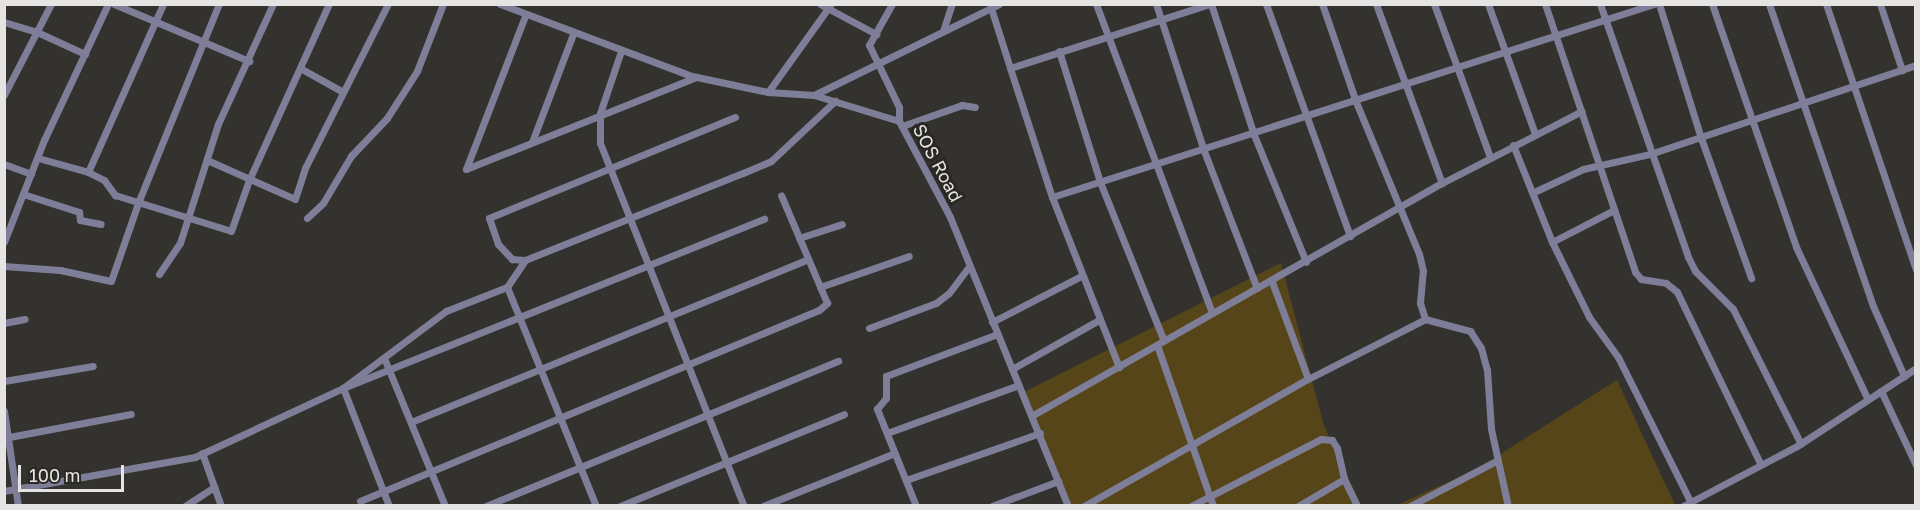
<!DOCTYPE html>
<style>
body{margin:0}
#map{position:relative;width:1920px;height:510px;overflow:hidden;background:#34322e;font-family:"Golos Text",sans-serif}
div>[style]{position:absolute}
[style*='--x']{left:calc(var(--x)*1px);top:calc(var(--y)*1px);width:calc(var(--w)*1px);rotate:calc(var(--a)*1deg)}
.green>*{inset:0;background:#564518}
.minor>*{height:7px;margin:-3.5px;padding:0 3.5px;transform-origin:3.5px;border-radius:3.5px;background:#7f7e98}
span{translate:-50% -50%;white-space:nowrap;text-align:center;line-height:1.15;-webkit-text-stroke:6px #2a2824;paint-order:stroke}
.street-label{font-size:18px;color:#e5e4e2}
.frame{position:absolute;inset:0;border:6px solid #e5e4e2;pointer-events:none}
.scale{position:absolute;left:18px;top:465px;width:106px;height:27px;box-sizing:border-box;border:3px solid #e5e4e2;border-top:0;padding-left:8px;font-size:18px;line-height:21px;white-space:nowrap;color:#e5e4e2;-webkit-text-stroke:4px #2a2824;paint-order:stroke}
</style>
<div id="map">
<div class="green">
<div style="clip-path:polygon(1281px 263px,1324px 426px,1361px 505px,1066px 505px,1024px 392px)"></div>
<div style="clip-path:polygon(1617px 380px,1675px 505px,1395px 506px,1475px 470px)"></div>
</div>
<div class="minor">
<div style="--x:114;--y:4;--w:147;--a:22.9"></div>
<div style="--x:500;--y:4;--w:205;--a:20.6"></div>
<div style="--x:692;--y:76;--w:78;--a:11.9"></div>
<div style="--x:768;--y:92;--w:46;--a:3.7"></div>
<div style="--x:814;--y:95;--w:89;--a:17"></div>
<div style="--x:899;--y:121;--w:109;--a:62"></div>
<div style="--x:950;--y:217;--w:312;--a:67.8"></div>
<div style="--x:820;--y:4;--w:64;--a:28.2"></div>
<div style="--x:892;--y:4;--w:47;--a:119.3"></div>
<div style="--x:869;--y:45;--w:69;--a:64.2"></div>
<div style="--x:899;--y:107;--w:14;--a:90"></div>
<div style="--x:1096;--y:4;--w:330;--a:69.4"></div>
<div style="--x:1156;--y:4;--w:155;--a:71.9"></div>
<div style="--x:1204;--y:151;--w:147;--a:68.9"></div>
<div style="--x:1211;--y:4;--w:138;--a:71.8"></div>
<div style="--x:1254;--y:135;--w:137;--a:67.7"></div>
<div style="--x:1266;--y:4;--w:247;--a:70.1"></div>
<div style="--x:1376;--y:4;--w:191;--a:69.8"></div>
<div style="--x:1434;--y:4;--w:163;--a:69.9"></div>
<div style="--x:1488;--y:4;--w:138;--a:70.1"></div>
<div style="--x:1545;--y:4;--w:283;--a:71.4"></div>
<div style="--x:1635;--y:272;--w:9;--a:49"></div>
<div style="--x:1641;--y:279;--w:25;--a:9"></div>
<div style="--x:1666;--y:283;--w:14;--a:39"></div>
<div style="--x:1677;--y:292;--w:192;--a:64.1"></div>
<div style="--x:1600;--y:4;--w:268;--a:70.8"></div>
<div style="--x:1688;--y:257;--w:16;--a:63"></div>
<div style="--x:1695;--y:271;--w:54;--a:45"></div>
<div style="--x:1733;--y:309;--w:151;--a:63.3"></div>
<div style="--x:1659;--y:4;--w:140;--a:72.6"></div>
<div style="--x:1701;--y:138;--w:149;--a:70.3"></div>
<div style="--x:1712;--y:4;--w:257;--a:70.9"></div>
<div style="--x:1796;--y:247;--w:167;--a:64.8"></div>
<div style="--x:1769;--y:4;--w:319;--a:71"></div>
<div style="--x:1873;--y:306;--w:77;--a:66.1"></div>
<div style="--x:1826;--y:4;--w:281;--a:71.3"></div>
<div style="--x:1880;--y:4;--w:70;--a:71.6"></div>
<div style="--x:991;--y:8;--w:63;--a:72.4"></div>
<div style="--x:1010;--y:68;--w:209;--a:-17.8"></div>
<div style="--x:525;--y:16;--w:164;--a:111.1"></div>
<div style="--x:466;--y:169;--w:248;--a:-21.8"></div>
<div style="--x:4;--y:22;--w:34;--a:17"></div>
<div style="--x:37;--y:32;--w:53;--a:24.6"></div>
<div style="--x:943;--y:31;--w:28;--a:-72"></div>
<div style="--x:621;--y:51;--w:65;--a:108.7"></div>
<div style="--x:600;--y:113;--w:30;--a:90"></div>
<div style="--x:600;--y:143;--w:391;--a:68.4"></div>
<div style="--x:1059;--y:51;--w:137;--a:72.6"></div>
<div style="--x:1100;--y:182;--w:171;--a:68.1"></div>
<div style="--x:300;--y:68;--w:49;--a:29.2"></div>
<div style="--x:1010;--y:68;--w:136;--a:72"></div>
<div style="--x:1052;--y:197;--w:183;--a:68.5"></div>
<div style="--x:768;--y:92;--w:108;--a:-54.4"></div>
<div style="--x:4;--y:95;--w:102;--a:-62.7"></div>
<div style="--x:814;--y:95;--w:206;--a:-26.2"></div>
<div style="--x:735;--y:117;--w:266;--a:157.7"></div>
<div style="--x:489;--y:218;--w:28;--a:71"></div>
<div style="--x:498;--y:244;--w:21;--a:47"></div>
<div style="--x:512;--y:259;--w:13;--a:4"></div>
<div style="--x:525;--y:260;--w:235;--a:-21.8"></div>
<div style="--x:743;--y:173;--w:30;--a:-23"></div>
<div style="--x:771;--y:161;--w:88;--a:-43.2"></div>
<div style="--x:902;--y:126;--w:64;--a:-19.3"></div>
<div style="--x:962;--y:105;--w:13;--a:9"></div>
<div style="--x:532;--y:142;--w:116;--a:-69.2"></div>
<div style="--x:1513;--y:145;--w:105;--a:68.1"></div>
<div style="--x:1552;--y:242;--w:84;--a:63.7"></div>
<div style="--x:1589;--y:317;--w:49;--a:54.1"></div>
<div style="--x:1618;--y:357;--w:161;--a:63.4"></div>
<div style="--x:38;--y:158;--w:52;--a:15.6"></div>
<div style="--x:88;--y:172;--w:18;--a:27"></div>
<div style="--x:104;--y:180;--w:19;--a:54"></div>
<div style="--x:115;--y:195;--w:121;--a:17.2"></div>
<div style="--x:231;--y:231;--w:54;--a:-70.6"></div>
<div style="--x:249;--y:180;--w:193;--a:-65.6"></div>
<div style="--x:207;--y:160;--w:96;--a:23.9"></div>
<div style="--x:295;--y:199;--w:33;--a:-72"></div>
<div style="--x:305;--y:168;--w:184;--a:-63.2"></div>
<div style="--x:4;--y:164;--w:29;--a:20"></div>
<div style="--x:88;--y:172;--w:184;--a:-65.9"></div>
<div style="--x:1534;--y:192;--w:54;--a:-25.1"></div>
<div style="--x:1583;--y:169;--w:69;--a:-12.6"></div>
<div style="--x:1650;--y:154;--w:280;--a:-18.5"></div>
<div style="--x:23;--y:194;--w:59;--a:17.8"></div>
<div style="--x:79;--y:212;--w:8;--a:83"></div>
<div style="--x:80;--y:220;--w:21;--a:11"></div>
<div style="--x:1052;--y:197;--w:632;--a:-17.78"></div>
<div style="--x:307;--y:218;--w:22;--a:-43"></div>
<div style="--x:323;--y:203;--w:55;--a:-59.2"></div>
<div style="--x:351;--y:156;--w:52;--a:-46.5"></div>
<div style="--x:387;--y:118;--w:56;--a:-57.4"></div>
<div style="--x:417;--y:71;--w:72;--a:-68.8"></div>
<div style="--x:799;--y:238;--w:45;--a:-18"></div>
<div style="--x:4;--y:242;--w:110;--a:-68.6"></div>
<div style="--x:44;--y:140;--w:150;--a:-64.8"></div>
<div style="--x:1552;--y:242;--w:70;--a:-27.3"></div>
<div style="--x:4;--y:266;--w:56;--a:4.1"></div>
<div style="--x:60;--y:270;--w:52;--a:12.2"></div>
<div style="--x:111;--y:281;--w:83;--a:-70.9"></div>
<div style="--x:138;--y:203;--w:215;--a:-67.9"></div>
<div style="--x:159;--y:274;--w:37;--a:-56"></div>
<div style="--x:180;--y:243;--w:125;--a:-72.3"></div>
<div style="--x:218;--y:124;--w:132;--a:-65.4"></div>
<div style="--x:1272;--y:282;--w:103;--a:69.6"></div>
<div style="--x:507;--y:287;--w:236;--a:67.9"></div>
<div style="--x:820;--y:287;--w:94;--a:-19.2"></div>
<div style="--x:1425;--y:319;--w:47;--a:14.9"></div>
<div style="--x:1470;--y:331;--w:20;--a:57"></div>
<div style="--x:1481;--y:348;--w:23;--a:75"></div>
<div style="--x:1487;--y:370;--w:59;--a:86.1"></div>
<div style="--x:1491;--y:429;--w:79;--a:77.6"></div>
<div style="--x:992;--y:322;--w:100;--a:-27.3"></div>
<div style="--x:4;--y:323;--w:21;--a:-11"></div>
<div style="--x:869;--y:328;--w:72;--a:-20.5"></div>
<div style="--x:936;--y:303;--w:16;--a:-38"></div>
<div style="--x:949;--y:293;--w:31;--a:-53"></div>
<div style="--x:1157;--y:345;--w:170;--a:70.8"></div>
<div style="--x:384;--y:358;--w:160;--a:67.6"></div>
<div style="--x:1012;--y:369;--w:100;--a:-29.4"></div>
<div style="--x:4;--y:381;--w:90;--a:-9.6"></div>
<div style="--x:1881;--y:391;--w:82;--a:64.7"></div>
<div style="--x:4;--y:411;--w:96;--a:81.6"></div>
<div style="--x:1033;--y:415;--w:470;--a:-29.6"></div>
<div style="--x:1442;--y:183;--w:157;--a:-27.2"></div>
<div style="--x:411;--y:422;--w:429;--a:-22.3"></div>
<div style="--x:887;--y:433;--w:140;--a:-20"></div>
<div style="--x:4;--y:438;--w:129;--a:-10.7"></div>
<div style="--x:202;--y:453;--w:56;--a:70.3"></div>
<div style="--x:906;--y:480;--w:142;--a:-19.3"></div>
<div style="--x:4;--y:491;--w:194;--a:-10.1"></div>
<div style="--x:195;--y:457;--w:163;--a:-25"></div>
<div style="--x:343;--y:388;--w:454;--a:-21.9"></div>
<div style="--x:360;--y:501;--w:497;--a:-22.6"></div>
<div style="--x:819;--y:310;--w:11;--a:-41"></div>
<div style="--x:827;--y:303;--w:117;--a:-113.1"></div>
<div style="--x:185;--y:506;--w:35;--a:-33"></div>
<div style="--x:389;--y:506;--w:127;--a:-111.3"></div>
<div style="--x:343;--y:388;--w:129;--a:-36.8"></div>
<div style="--x:446;--y:311;--w:66;--a:-21.5"></div>
<div style="--x:507;--y:287;--w:32;--a:-56"></div>
<div style="--x:486;--y:506;--w:381;--a:-22.4"></div>
<div style="--x:620;--y:506;--w:242;--a:-22.3"></div>
<div style="--x:763;--y:506;--w:142;--a:-21.9"></div>
<div style="--x:916;--y:506;--w:105;--a:-111.9"></div>
<div style="--x:877;--y:409;--w:14;--a:-51"></div>
<div style="--x:886;--y:398;--w:22;--a:-90"></div>
<div style="--x:886;--y:376;--w:119;--a:-20.7"></div>
<div style="--x:992;--y:506;--w:71;--a:-20.7"></div>
<div style="--x:1084;--y:506;--w:257;--a:-29.6"></div>
<div style="--x:1308;--y:379;--w:131;--a:-27.1"></div>
<div style="--x:1425;--y:319;--w:17;--a:-107"></div>
<div style="--x:1420;--y:303;--w:32;--a:-85"></div>
<div style="--x:1423;--y:271;--w:17;--a:-103"></div>
<div style="--x:1419;--y:254;--w:165;--a:-112.5"></div>
<div style="--x:1356;--y:102;--w:104;--a:-109.1"></div>
<div style="--x:1191;--y:506;--w:146;--a:-27.3"></div>
<div style="--x:1321;--y:439;--w:11;--a:5"></div>
<div style="--x:1332;--y:440;--w:9;--a:58"></div>
<div style="--x:1337;--y:448;--w:32;--a:77"></div>
<div style="--x:1344;--y:479;--w:30;--a:64"></div>
<div style="--x:1298;--y:506;--w:53;--a:-30.4"></div>
<div style="--x:1410;--y:506;--w:99;--a:-27.6"></div>
<div style="--x:1683;--y:506;--w:129;--a:-27.8"></div>
<div style="--x:1797;--y:446;--w:142;--a:-33.2"></div>
</div>
<div class="street-label">
<span style="left:938px;top:163px;rotate:62deg">SOS Road</span>
</div>
<div class="frame"></div>
<div class="scale">100 m</div>
</div>
